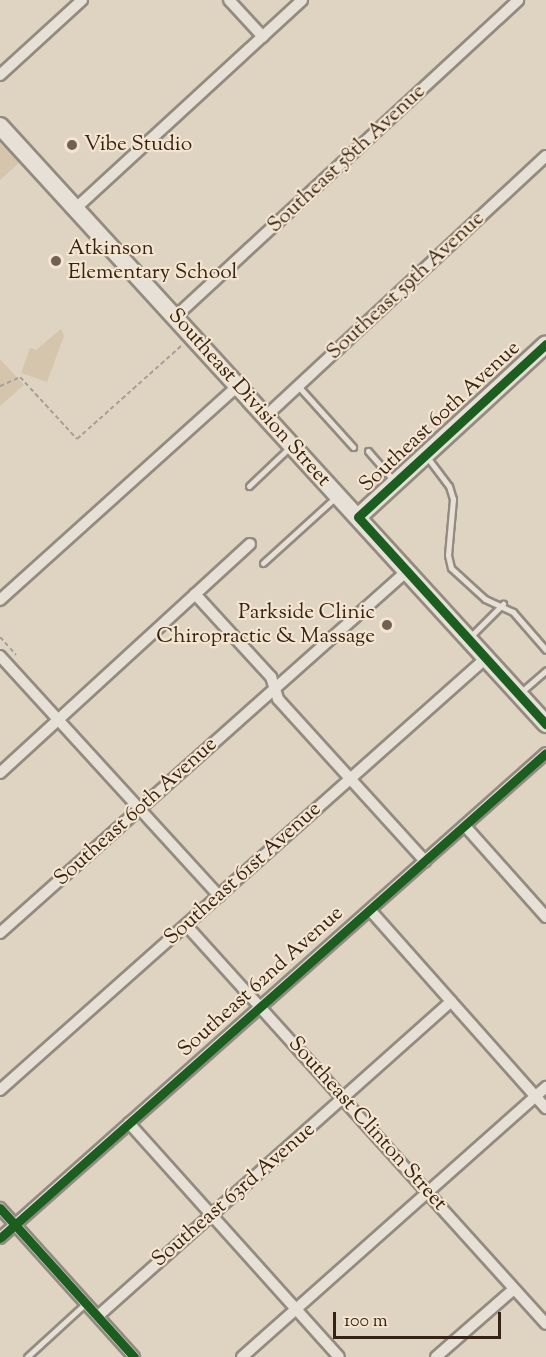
<!DOCTYPE html>
<style>
body{margin:0}
#map{position:relative;width:546px;height:1357px;overflow:hidden;background:#dfd4c2;font-family:"Sorts Mill Goudy",serif}
div>[style]{position:absolute}
[style*='--x']{left:calc(var(--x)*1px);top:calc(var(--y)*1px);width:calc(var(--w)*1px);rotate:calc(var(--a)*1deg)}
.green>*{inset:0;background:#d5c5ac}
.path>*{height:2px;margin-top:-1px;transform-origin:0;background:repeating-linear-gradient(90deg,#a69f98 0 4.5px,transparent 0 7.5px)}
.roads{filter:drop-shadow(2px 0 #948b80) drop-shadow(-2px 0 #948b80) drop-shadow(0 2px #948b80) drop-shadow(0 -2px #948b80)}
.service>*{height:5px;margin:-2.5px;padding:0 2.5px;transform-origin:2.5px;border-radius:2.5px;background:#e6e0d7}
.minor>*{height:10px;margin:-5px;padding:0 5px;transform-origin:5px;border-radius:5px;background:#e6e0d7}
.secondary>*{height:16px;margin:-8px;padding:0 8px;transform-origin:8px;border-radius:8px;background:#e6e0d7}
.cycleway>*{height:9px;margin:-4.5px;padding:0 4.5px;transform-origin:4.5px;border-radius:4.5px;background:#1b5e20}
.dots>*{width:16px;height:16px;translate:-50% -50%;box-sizing:border-box;border:3px solid #f3e5cf;border-radius:50%}
span{translate:-50% -50%;white-space:nowrap;text-align:center;line-height:1.15;-webkit-text-stroke:4.5px #f3e5cf;paint-order:stroke}
.poi-label{font-size:21px;color:#362315}
.left{translate:0 -50%;text-align:left}
.right{translate:-100% -50%;text-align:right}
.street-label{font-size:21px;color:#362315}
.scale{position:absolute;left:333px;top:1312px;width:168px;height:27px;box-sizing:border-box;border:3px solid #362315;border-top:0;padding-left:8px;font-size:18px;line-height:21px;white-space:nowrap;color:#362315;-webkit-text-stroke:4px #f3e5cf;paint-order:stroke}
</style>
<div id="map">
<div class="green">
<div style="clip-path:polygon(0 143px,21px 161px,0 180px)"></div>
<div style="clip-path:polygon(61px 329px,64px 336px,47px 382px,21px 373px,30px 348px,36px 350px)"></div>
<div style="clip-path:polygon(0 359px,24px 385px,0 406px)"></div>
</div>
<div class="path">
<div style="--x:0;--y:386;--w:22;--a:-24"></div>
<div style="--x:20;--y:377;--w:84;--a:47.4"></div>
<div style="--x:77;--y:439;--w:140;--a:-41.8"></div>
<div style="--x:0;--y:637;--w:24;--a:48"></div>
</div>
<div class="roads">
<div class="service">
<div style="--x:299;--y:387;--w:81;--a:48"></div>
<div style="--x:368;--y:451;--w:38;--a:49"></div>
<div style="--x:427;--y:457;--w:36;--a:53"></div>
<div style="--x:449;--y:486;--w:14;--a:73"></div>
<div style="--x:453;--y:499;--w:56;--a:95.1"></div>
<div style="--x:448;--y:555;--w:13;--a:77"></div>
<div style="--x:451;--y:568;--w:46;--a:42.4"></div>
<div style="--x:485;--y:599;--w:31;--a:25"></div>
<div style="--x:513;--y:612;--w:50;--a:49"></div>
<div style="--x:249;--y:486;--w:58;--a:-43.6"></div>
<div style="--x:263;--y:563;--w:100;--a:-42.2"></div>
<div style="--x:470;--y:637;--w:47;--a:-45"></div>
<div style="--x:520;--y:693;--w:35;--a:-41"></div>
<div style="--x:27;--y:1357;--w:80;--a:-42.5"></div>
</div>
<div class="minor">
<div style="--x:229;--y:0;--w:50;--a:47.4"></div>
<div style="--x:0;--y:75;--w:111;--a:-42.4"></div>
<div style="--x:76;--y:208;--w:307;--a:-42.6"></div>
<div style="--x:175;--y:317;--w:467;--a:-42.7"></div>
<div style="--x:266;--y:416;--w:382;--a:-42.9"></div>
<div style="--x:195;--y:594;--w:113;--a:47.5"></div>
<div style="--x:271;--y:677;--w:23;--a:72"></div>
<div style="--x:278;--y:699;--w:219;--a:47.8"></div>
<div style="--x:0;--y:600;--w:320;--a:-42"></div>
<div style="--x:0;--y:656;--w:325;--a:47.6"></div>
<div style="--x:0;--y:773;--w:339;--a:-42.5"></div>
<div style="--x:465;--y:826;--w:122;--a:48.3"></div>
<div style="--x:370;--y:910;--w:265;--a:48.4"></div>
<div style="--x:186;--y:925;--w:537;--a:47.94"></div>
<div style="--x:0;--y:933;--w:545;--a:-41.65"></div>
<div style="--x:0;--y:1090;--w:650;--a:-41.63"></div>
<div style="--x:129;--y:1123;--w:314;--a:48.1"></div>
<div style="--x:0;--y:1208;--w:200;--a:48"></div>
<div style="--x:0;--y:1238;--w:730;--a:-41.61"></div>
<div style="--x:98;--y:1316;--w:473;--a:-41.7"></div>
<div style="--x:242;--y:1357;--w:407;--a:-41.6"></div>
<div style="--x:436;--y:1357;--w:103;--a:-41.1"></div>
</div>
<div class="secondary">
<div style="--x:0;--y:126;--w:810;--a:47.6"></div>
<div style="--x:358;--y:517;--w:255;--a:-42.6"></div>
</div>
</div>
<div class="cycleway">
<div style="--x:546;--y:344;--w:255;--a:137.4"></div>
<div style="--x:358;--y:517;--w:280;--a:47.8"></div>
<div style="--x:0;--y:1208;--w:200;--a:48"></div>
<div style="--x:0;--y:1238;--w:730;--a:-41.61"></div>
</div>
<div class="dots">
<div style="left:72px;top:145px;background:#716152"></div>
<div style="left:56px;top:261px;background:#716152"></div>
<div style="left:387px;top:625px;background:#716152"></div>
</div>
<div class="poi-label">
<span class="left" style="left:84px;top:145px">Vibe Studio</span>
<span class="left" style="left:68px;top:261px">Atkinson<br>Elementary School</span>
<span class="right" style="left:375px;top:625px">Parkside Clinic<br>Chiropractic &amp; Massage</span>
</div>
<div class="street-label">
<span style="left:347px;top:159px;rotate:-43deg">Southeast 58th Avenue</span>
<span style="left:406px;top:286px;rotate:-43deg">Southeast 59th Avenue</span>
<span style="left:249px;top:398px;rotate:48deg">Southeast Division Street</span>
<span style="left:440px;top:417px;rotate:-43deg">Southeast 60th Avenue</span>
<span style="left:136px;top:812px;rotate:-42deg">Southeast 60th Avenue</span>
<span style="left:243px;top:874px;rotate:-42deg">Southeast 61st Avenue</span>
<span style="left:261px;top:982px;rotate:-42deg">Southeast 62nd Avenue</span>
<span style="left:367px;top:1124px;rotate:48deg">Southeast Clinton Street</span>
<span style="left:234px;top:1195px;rotate:-41deg">Southeast 63rd Avenue</span>
</div>
<div class="scale">100 m</div>
</div>
